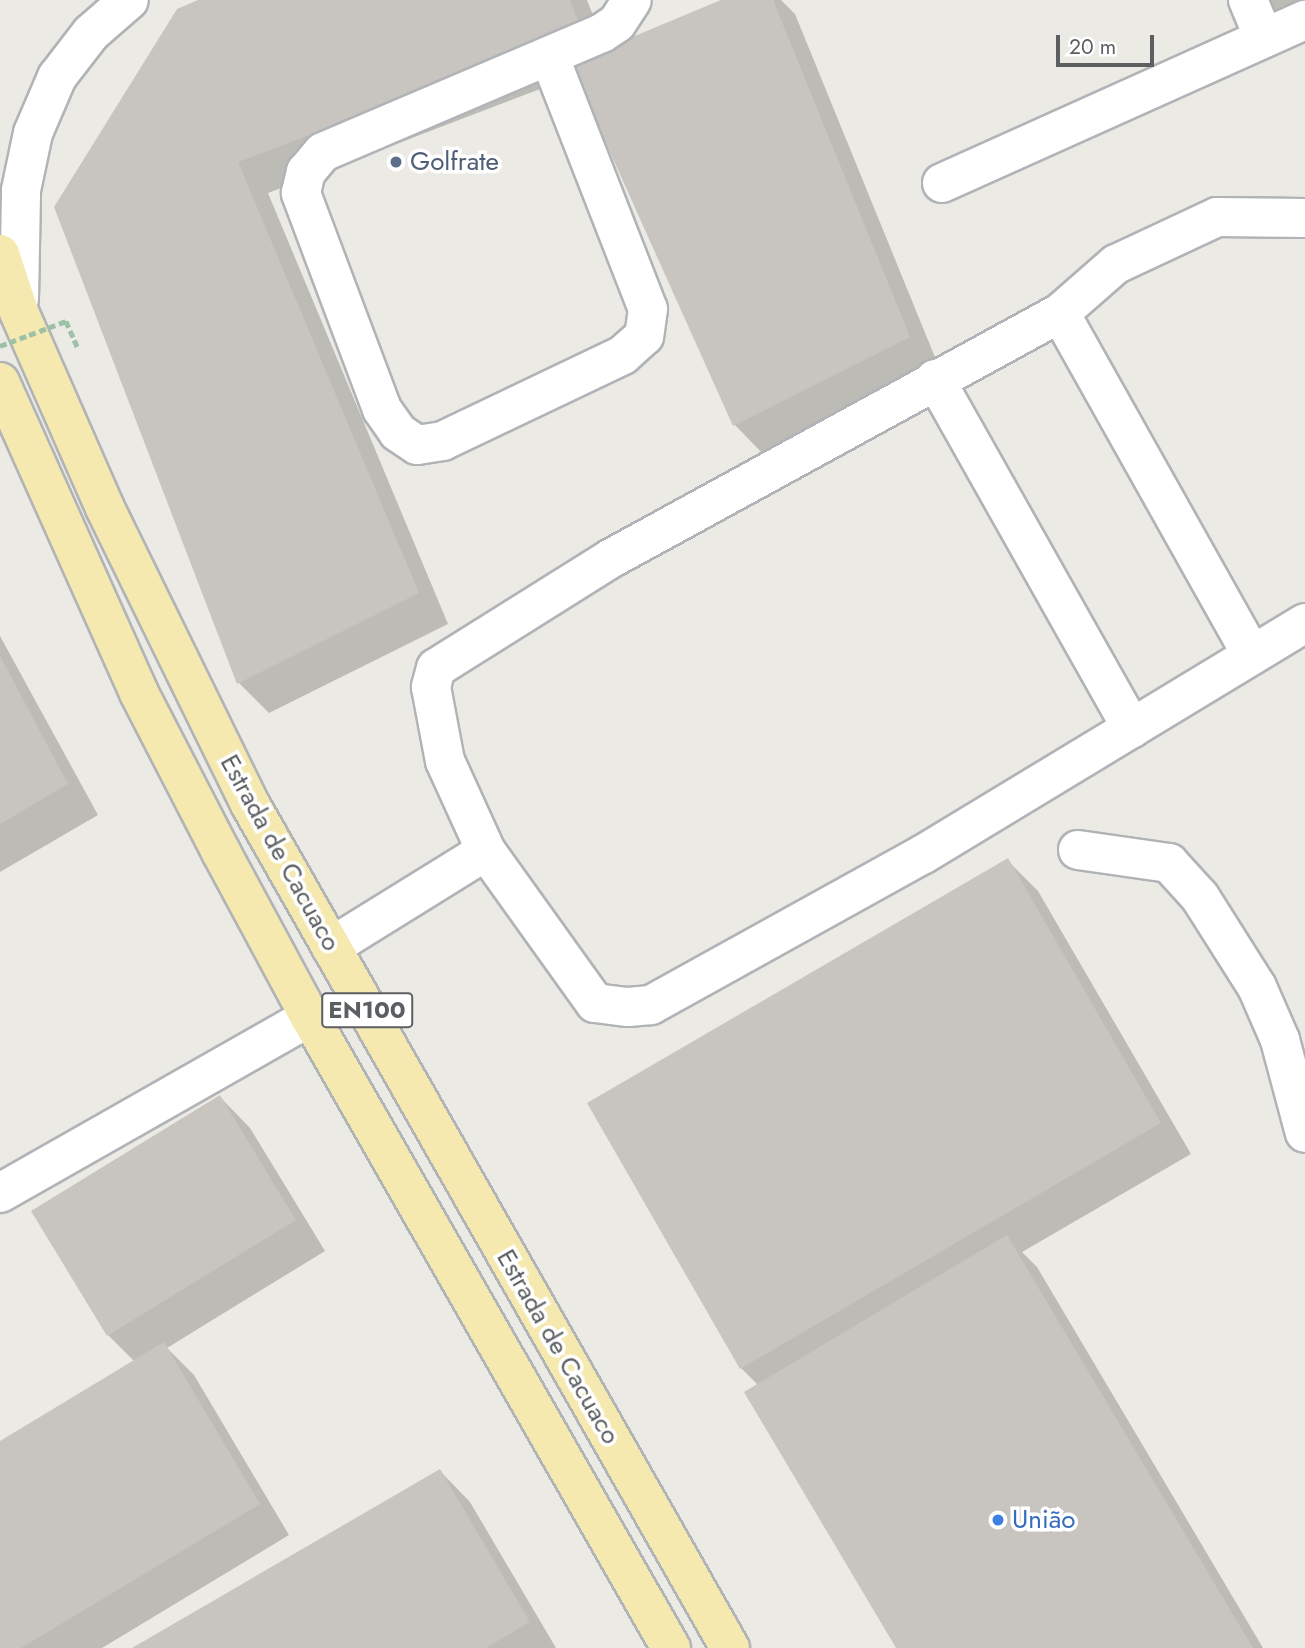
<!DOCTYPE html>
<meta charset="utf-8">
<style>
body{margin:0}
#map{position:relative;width:1305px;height:1648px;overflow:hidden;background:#eceae4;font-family:Jost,sans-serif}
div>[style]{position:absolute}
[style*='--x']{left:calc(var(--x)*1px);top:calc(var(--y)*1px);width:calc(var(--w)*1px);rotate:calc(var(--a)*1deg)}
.shadow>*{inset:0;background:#0003}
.building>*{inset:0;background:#c8c5c0}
.path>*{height:4.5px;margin-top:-2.25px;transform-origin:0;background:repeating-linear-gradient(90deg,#9dc1a7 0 7px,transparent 0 10.5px)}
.roads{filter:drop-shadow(2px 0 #b1b4b7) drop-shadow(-2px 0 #b1b4b7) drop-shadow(0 2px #b1b4b7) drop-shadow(0 -2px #b1b4b7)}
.minor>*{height:38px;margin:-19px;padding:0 19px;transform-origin:19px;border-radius:19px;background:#fff}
.major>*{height:38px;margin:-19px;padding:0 19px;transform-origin:19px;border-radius:19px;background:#f5e9b0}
.path-bridge>*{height:4.5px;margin-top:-2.25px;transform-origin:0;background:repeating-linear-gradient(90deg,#9dc1a7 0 7px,transparent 0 10.5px)}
.dots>*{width:19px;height:19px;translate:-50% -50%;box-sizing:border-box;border:4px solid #fff;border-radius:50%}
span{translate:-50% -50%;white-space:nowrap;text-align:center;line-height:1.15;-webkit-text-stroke:7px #fff;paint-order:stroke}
.shield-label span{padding:2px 5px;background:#fff;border:2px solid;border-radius:5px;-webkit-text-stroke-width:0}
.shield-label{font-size:24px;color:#5c5f62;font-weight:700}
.service-label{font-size:26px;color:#4e5e75}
.left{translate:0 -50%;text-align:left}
.street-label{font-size:26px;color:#5c5f62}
.shop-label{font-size:26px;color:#366cbe}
.scale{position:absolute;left:1056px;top:35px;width:98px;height:32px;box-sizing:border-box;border:4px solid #5c5f62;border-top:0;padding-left:9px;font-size:21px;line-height:24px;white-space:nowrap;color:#5c5f62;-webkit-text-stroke:5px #fff;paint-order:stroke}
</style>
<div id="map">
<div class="shadow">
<div style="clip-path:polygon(202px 0,587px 0,606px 49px,725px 0,781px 0,795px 14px,939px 367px,765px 456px,735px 425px,577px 75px,268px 193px,448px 624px,269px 713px,239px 683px)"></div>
<div style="clip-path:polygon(1265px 0,1305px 0,1305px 28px,1295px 31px)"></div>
<div style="clip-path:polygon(0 636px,98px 815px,0 872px)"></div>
<div style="clip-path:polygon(1007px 860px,1038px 891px,1191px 1154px,1022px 1252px,1037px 1267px,1263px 1648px,898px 1648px,759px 1386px,741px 1368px)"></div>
<div style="clip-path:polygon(220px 1097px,250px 1128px,325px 1251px,167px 1348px,194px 1375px,289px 1535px,102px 1648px,0 1648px,0 1443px,135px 1362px,108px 1335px)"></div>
<div style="clip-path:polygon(440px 1471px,470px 1502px,556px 1648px,135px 1648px)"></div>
</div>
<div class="building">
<div style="clip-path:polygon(198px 0,570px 0,582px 31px,238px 162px,419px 593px,237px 684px,54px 207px,177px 9px)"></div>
<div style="clip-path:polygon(721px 0,773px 0,910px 337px,733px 426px,570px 63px)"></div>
<div style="clip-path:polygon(0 656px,68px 784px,0 824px)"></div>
<div style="clip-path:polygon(1008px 858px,1161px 1123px,740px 1369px,587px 1103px)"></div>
<div style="clip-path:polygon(220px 1095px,296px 1220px,107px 1336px,31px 1211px)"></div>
<div style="clip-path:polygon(1007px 1235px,1253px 1648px,896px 1648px,744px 1392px)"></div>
<div style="clip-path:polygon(164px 1342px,260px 1504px,21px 1648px,0 1648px,0 1441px)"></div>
<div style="clip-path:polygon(440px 1469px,530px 1622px,486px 1648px,132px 1648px)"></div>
</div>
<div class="path">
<div style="--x:66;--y:321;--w:30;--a:66"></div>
</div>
<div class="roads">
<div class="minor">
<div style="--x:1248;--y:0;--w:41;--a:67.2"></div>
<div style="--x:550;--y:58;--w:269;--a:68.7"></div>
<div style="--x:648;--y:309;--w:27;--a:98"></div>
<div style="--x:644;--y:336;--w:28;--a:138"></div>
<div style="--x:623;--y:355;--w:199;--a:154.5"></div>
<div style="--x:443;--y:441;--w:26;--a:171"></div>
<div style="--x:417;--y:445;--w:23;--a:-146"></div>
<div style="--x:398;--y:432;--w:28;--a:-125"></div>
<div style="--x:382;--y:409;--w:231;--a:-110.6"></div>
<div style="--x:301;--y:193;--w:22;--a:-77"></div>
<div style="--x:306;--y:172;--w:26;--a:-50"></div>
<div style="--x:323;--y:152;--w:303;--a:-23.1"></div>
<div style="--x:602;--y:33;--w:18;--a:-34"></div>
<div style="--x:617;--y:23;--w:27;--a:-57"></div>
<div style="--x:942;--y:183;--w:398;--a:-24.2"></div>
<div style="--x:1305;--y:218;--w:88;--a:-179.3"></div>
<div style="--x:1217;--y:217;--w:111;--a:155"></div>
<div style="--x:1116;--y:264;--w:74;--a:138.8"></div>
<div style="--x:1060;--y:313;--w:513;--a:151.34"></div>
<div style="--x:610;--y:559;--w:205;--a:147.9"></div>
<div style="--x:436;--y:668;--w:20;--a:105"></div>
<div style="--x:431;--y:687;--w:75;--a:79.3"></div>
<div style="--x:445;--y:761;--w:99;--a:65.5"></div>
<div style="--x:486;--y:851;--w:187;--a:54.4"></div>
<div style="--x:595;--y:1003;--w:33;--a:7"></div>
<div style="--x:628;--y:1007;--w:23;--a:-5"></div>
<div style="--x:651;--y:1005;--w:310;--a:-29"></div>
<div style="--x:922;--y:855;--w:448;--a:-31.2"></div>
<div style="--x:19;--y:299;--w:109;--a:-88.9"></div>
<div style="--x:21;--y:190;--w:58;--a:-78.1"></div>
<div style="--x:33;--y:133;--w:61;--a:-66.8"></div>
<div style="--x:57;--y:77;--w:56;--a:-52.3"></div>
<div style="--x:91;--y:33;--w:50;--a:-41"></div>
<div style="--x:1060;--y:313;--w:392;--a:60.7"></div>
<div style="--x:935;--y:379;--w:401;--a:60.6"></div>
<div style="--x:1078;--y:850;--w:92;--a:8.1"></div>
<div style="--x:1169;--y:863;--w:46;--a:47.6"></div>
<div style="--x:1200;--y:897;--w:107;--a:57.7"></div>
<div style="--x:1257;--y:987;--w:58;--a:66.5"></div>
<div style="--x:1280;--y:1040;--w:96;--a:75"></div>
<div style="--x:331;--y:947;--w:182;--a:-31.8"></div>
<div style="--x:0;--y:1193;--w:356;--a:-29.6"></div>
</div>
<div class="major">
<div style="--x:0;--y:254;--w:61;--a:71.9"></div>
<div style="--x:19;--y:312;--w:214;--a:66.3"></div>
<div style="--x:105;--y:508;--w:330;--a:63.9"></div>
<div style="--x:250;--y:804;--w:971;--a:60.37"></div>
<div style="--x:0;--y:382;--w:341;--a:65.9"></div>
<div style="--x:139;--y:693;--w:179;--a:62.7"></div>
<div style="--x:221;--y:852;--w:187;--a:61.7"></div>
<div style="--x:310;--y:1017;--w:727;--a:60.23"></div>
</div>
</div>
<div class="path-bridge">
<div style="--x:0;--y:346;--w:71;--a:-20.7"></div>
</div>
<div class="dots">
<div style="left:396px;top:162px;background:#5c6f8a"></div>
<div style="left:998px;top:1520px;background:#3f7fe0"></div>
</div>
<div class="shield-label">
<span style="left:367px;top:1010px">EN100</span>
</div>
<div class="service-label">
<span class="left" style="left:410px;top:162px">Golfrate</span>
</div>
<div class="street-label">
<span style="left:280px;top:853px;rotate:61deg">Estrada de Cacuaco</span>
<span style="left:558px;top:1347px;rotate:60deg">Estrada de Cacuaco</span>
</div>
<div class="shop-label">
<span class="left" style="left:1012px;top:1520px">União</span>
</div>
<div class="scale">20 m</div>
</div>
